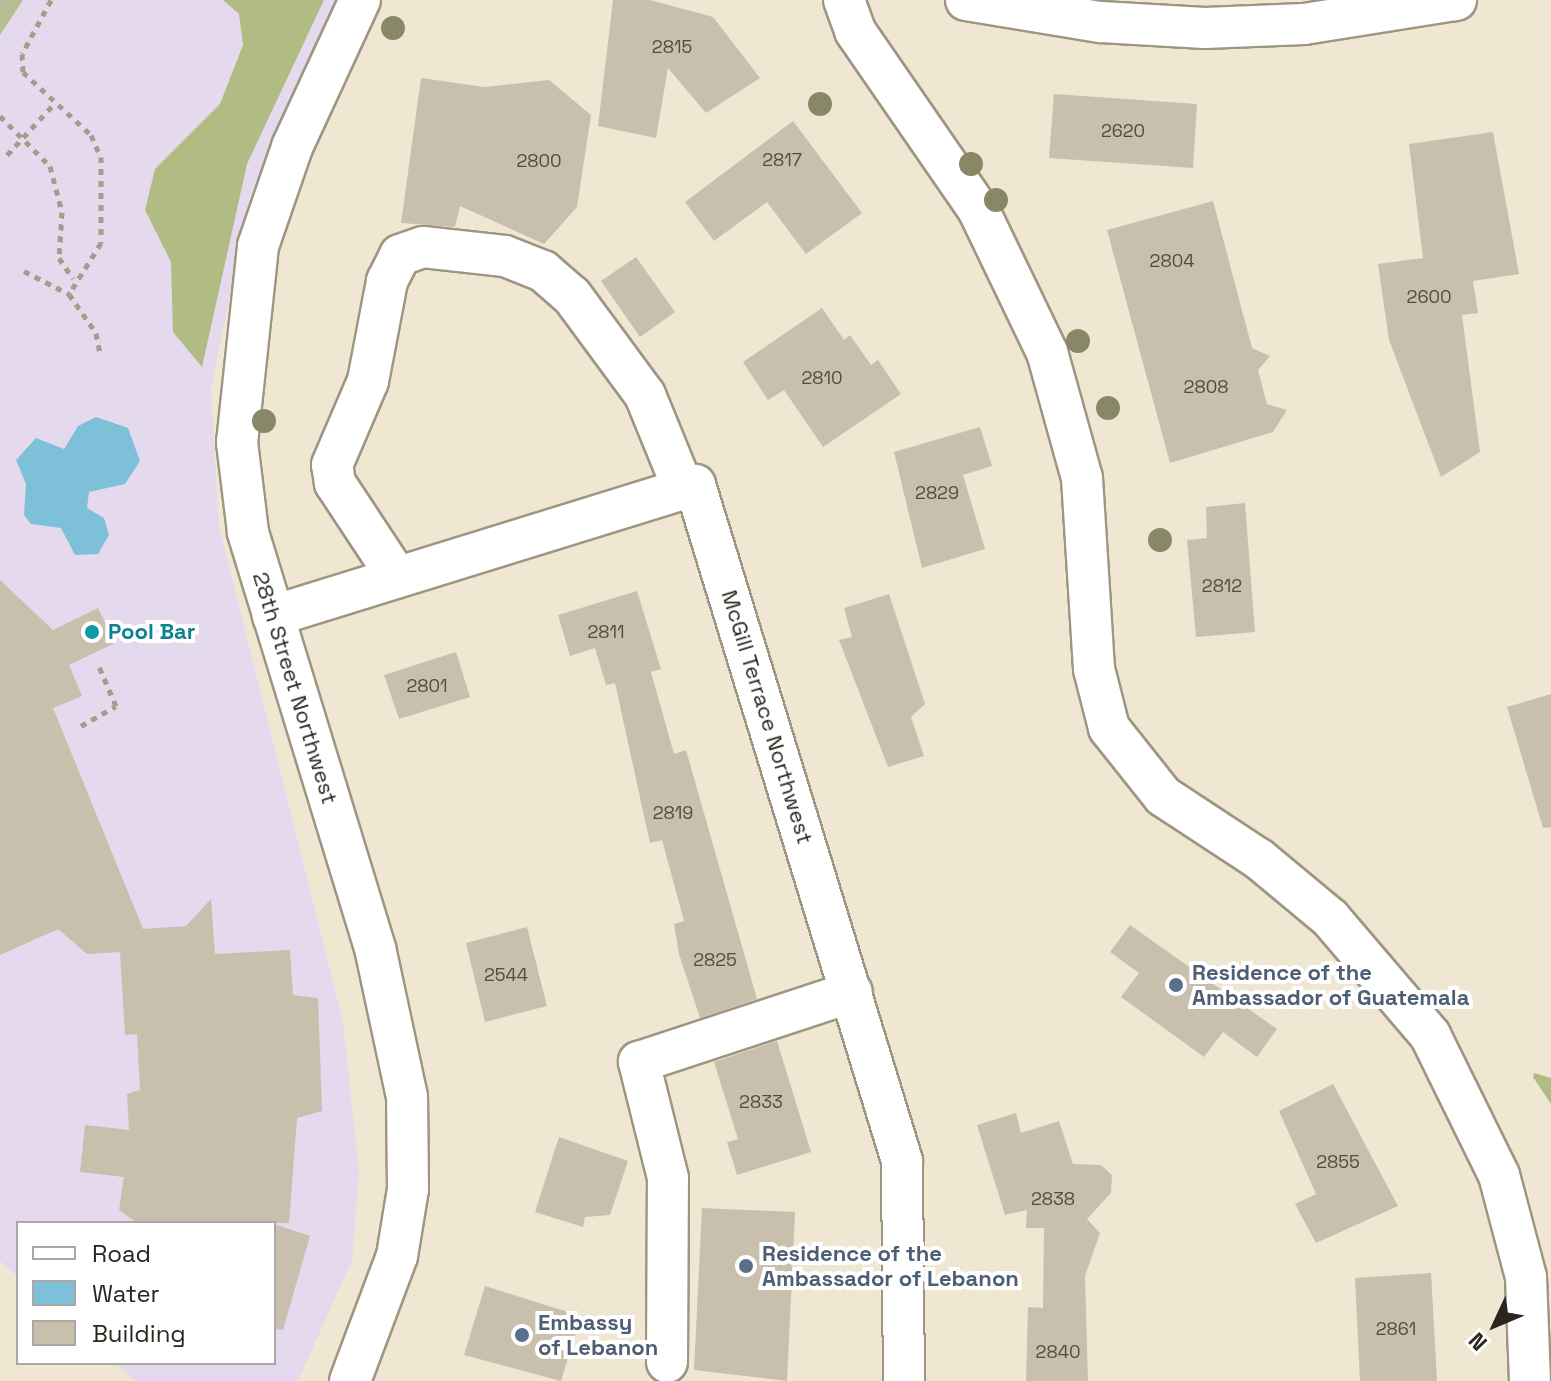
<!DOCTYPE html>
<style>
body{margin:0}
#map{position:relative;width:1551px;height:1381px;overflow:hidden;background:#f0e7d3;font-family:"Space Grotesk",sans-serif}
div>[style]{position:absolute}
[style*='--x']{left:calc(var(--x)*1px);top:calc(var(--y)*1px);width:calc(var(--w)*1px);rotate:calc(var(--a)*1deg)}
.commercial>*{inset:0;background:#e4d9ed}
.green>*{inset:0;background:#b5be92}
.forest>*{inset:0;background:#b1bb84}
.water>*{inset:0;background:#7ec0d7}
.building>*{inset:0;background:#c8bfac}
.path>*{height:5px;margin-top:-2.5px;transform-origin:0;background:repeating-linear-gradient(90deg,#a49d8e 0 6px,transparent 0 12px)}
.roads{filter:drop-shadow(2px 0 #9e9582) drop-shadow(-2px 0 #9e9582) drop-shadow(0 2px #9e9582) drop-shadow(0 -2px #9e9582)}
.minor>*{height:40px;margin:-20px;padding:0 20px;transform-origin:20px;border-radius:20px;background:#fff}
.trees>*{width:24px;height:24px;margin:-12px;border-radius:50%;background:#888766}
.dots>*{width:22px;height:22px;translate:-50% -50%;box-sizing:border-box;border:4px solid #fff;border-radius:50%}
span{translate:-50% -50%;white-space:nowrap;text-align:center;line-height:1.15;-webkit-text-stroke:8px #fff;paint-order:stroke}
.number-label{font-size:18px;color:#524c42}
.number-label span{-webkit-text-stroke-width:0}
.culture-label{font-size:22px;color:#0d838f;font-weight:700}
.left{translate:0 -50%;text-align:left}
.street-label{font-size:22px;color:#2a261f}
.service-label{font-size:22px;color:#4e5e75;font-weight:700}
.legend{position:absolute;left:16px;top:1221px;width:260px;height:144px;box-sizing:border-box;background:#fff;border:2px solid #aaa8a5;margin:0;padding:10px 14px;list-style:none;font-size:24px;color:#2a261f}
.legend li{display:flex;align-items:center;gap:16px;height:40px}
.legend b{width:40px;border:2px solid #aaa8a5}
.north{position:absolute;left:1455px;top:1285px;width:80px;height:80px;-webkit-text-stroke:6px #fff;paint-order:stroke;rotate:226deg;font-size:22px;font-weight:700;line-height:32px;text-align:center;color:#2a261f}
.north::after{content:'';display:block;margin:auto;width:28px;height:36px;background:#2a261f;clip-path:polygon(50% 0,100% 100%,50% 72%,0 100%)}
</style>
<div id="map">
<div class="commercial">
<div style="clip-path:polygon(0 0,338px 0,249px 199px,211px 389px,219px 526px,343px 1022px,359px 1172px,352px 1260px,298px 1381px,135px 1381px,115px 1363px,274px 1363px,274px 1223px,18px 1223px,18px 1277px,0 1261px)"></div>
</div>
<div class="green">
<div style="clip-path:polygon(0 0,23px 0,0 35px)"></div>
</div>
<div class="forest">
<div style="clip-path:polygon(223px 0,324px 0,247px 164px,202px 367px,173px 332px,171px 262px,145px 210px,155px 169px,220px 104px,243px 45px,239px 14px)"></div>
<div style="clip-path:polygon(1534px 1073px,1551px 1078px,1551px 1104px,1533px 1077px)"></div>
</div>
<div class="water">
<div style="clip-path:polygon(96px 417px,128px 428px,140px 461px,125px 484px,89px 492px,87px 508px,104px 518px,109px 535px,98px 554px,75px 555px,61px 528px,31px 524px,24px 515px,26px 484px,16px 460px,36px 438px,64px 449px,78px 426px)"></div>
</div>
<div class="building">
<div style="clip-path:polygon(613px 0,650px 0,713px 17px,760px 78px,706px 113px,668px 68px,656px 138px,598px 126px)"></div>
<div style="clip-path:polygon(421px 78px,484px 87px,549px 80px,591px 115px,577px 207px,544px 244px,460px 206px,455px 227px,401px 223px)"></div>
<div style="clip-path:polygon(1054px 94px,1197px 104px,1193px 168px,1049px 158px)"></div>
<div style="clip-path:polygon(793px 121px,862px 213px,806px 254px,767px 202px,714px 241px,685px 202px)"></div>
<div style="clip-path:polygon(1493px 132px,1519px 274px,1473px 281px,1478px 313px,1462px 315px,1480px 452px,1441px 477px,1389px 340px,1378px 264px,1423px 258px,1409px 144px)"></div>
<div style="clip-path:polygon(1213px 201px,1252px 348px,1270px 356px,1258px 370px,1267px 404px,1287px 410px,1273px 432px,1170px 463px,1107px 230px)"></div>
<div style="clip-path:polygon(636px 257px,675px 312px,640px 337px,601px 281px)"></div>
<div style="clip-path:polygon(822px 308px,844px 340px,850px 335px,871px 365px,878px 360px,901px 394px,823px 447px,784px 390px,768px 400px,743px 362px)"></div>
<div style="clip-path:polygon(980px 427px,992px 466px,963px 475px,985px 549px,922px 568px,894px 452px)"></div>
<div style="clip-path:polygon(1245px 503px,1255px 632px,1196px 637px,1187px 540px,1207px 538px,1206px 507px)"></div>
<div style="clip-path:polygon(0 580px,53px 630px,98px 608px,115px 643px,69px 665px,82px 696px,53px 708px,143px 929px,186px 926px,211px 899px,215px 954px,290px 950px,293px 995px,318px 998px,322px 1111px,297px 1118px,289px 1223px,137px 1223px,119px 1210px,124px 1177px,80px 1172px,85px 1125px,129px 1130px,127px 1094px,140px 1090px,137px 1034px,125px 1035px,120px 952px,87px 954px,58px 929px,0 955px)"></div>
<div style="clip-path:polygon(637px 591px,661px 669px,651px 672px,674px 754px,686px 750px,757px 999px,700px 1018px,679px 954px,674px 924px,684px 921px,662px 840px,650px 843px,615px 683px,606px 685px,595px 648px,570px 656px,558px 615px)"></div>
<div style="clip-path:polygon(889px 594px,925px 704px,911px 717px,924px 756px,888px 767px,839px 640px,852px 637px,844px 608px)"></div>
<div style="clip-path:polygon(456px 652px,470px 697px,399px 719px,384px 675px)"></div>
<div style="clip-path:polygon(1551px 694px,1551px 827px,1543px 828px,1507px 707px)"></div>
<div style="clip-path:polygon(1130px 925px,1277px 1029px,1257px 1057px,1223px 1032px,1204px 1057px,1121px 997px,1139px 973px,1110px 952px)"></div>
<div style="clip-path:polygon(527px 927px,547px 1006px,485px 1022px,466px 943px)"></div>
<div style="clip-path:polygon(777px 1041px,811px 1152px,737px 1175px,727px 1142px,738px 1139px,714px 1062px)"></div>
<div style="clip-path:polygon(1333px 1084px,1398px 1206px,1316px 1243px,1295px 1204px,1316px 1194px,1279px 1111px)"></div>
<div style="clip-path:polygon(1016px 1113px,1021px 1133px,1059px 1121px,1073px 1164px,1101px 1165px,1112px 1175px,1111px 1193px,1087px 1219px,1100px 1233px,1085px 1276px,1088px 1381px,1026px 1381px,1028px 1307px,1043px 1308px,1044px 1228px,1026px 1228px,1027px 1210px,1005px 1215px,977px 1125px)"></div>
<div style="clip-path:polygon(559px 1137px,628px 1161px,610px 1215px,585px 1217px,583px 1227px,535px 1212px)"></div>
<div style="clip-path:polygon(702px 1208px,795px 1212px,787px 1381px,694px 1370px)"></div>
<div style="clip-path:polygon(274px 1224px,310px 1236px,283px 1330px,274px 1329px)"></div>
<div style="clip-path:polygon(1431px 1273px,1437px 1381px,1360px 1381px,1355px 1278px)"></div>
<div style="clip-path:polygon(485px 1286px,581px 1316px,561px 1381px,464px 1355px)"></div>
</div>
<div class="path">
<div style="--x:51;--y:0;--w:61;--a:118.2"></div>
<div style="--x:22;--y:54;--w:18;--a:87"></div>
<div style="--x:23;--y:72;--w:93;--a:42.8"></div>
<div style="--x:91;--y:135;--w:24;--a:66"></div>
<div style="--x:101;--y:157;--w:86;--a:90"></div>
<div style="--x:101;--y:243;--w:60;--a:122.1"></div>
<div style="--x:69;--y:294;--w:47;--a:55.3"></div>
<div style="--x:96;--y:333;--w:20;--a:79"></div>
<div style="--x:0;--y:116;--w:71;--a:45"></div>
<div style="--x:50;--y:166;--w:48;--a:75.4"></div>
<div style="--x:62;--y:212;--w:46;--a:93.7"></div>
<div style="--x:59;--y:258;--w:25;--a:56"></div>
<div style="--x:7;--y:155;--w:69;--a:-47.3"></div>
<div style="--x:24;--y:271;--w:51;--a:27.1"></div>
<div style="--x:81;--y:726;--w:40;--a:-29.7"></div>
<div style="--x:116;--y:706;--w:46;--a:-113.2"></div>
</div>
<div class="roads">
<div class="minor">
<div style="--x:844;--y:0;--w:33;--a:70"></div>
<div style="--x:855;--y:31;--w:219;--a:55.4"></div>
<div style="--x:979;--y:211;--w:157;--a:64.3"></div>
<div style="--x:1047;--y:352;--w:131;--a:74.5"></div>
<div style="--x:1082;--y:478;--w:191;--a:86.4"></div>
<div style="--x:1094;--y:669;--w:61;--a:75.7"></div>
<div style="--x:1109;--y:728;--w:87;--a:51.5"></div>
<div style="--x:1163;--y:796;--w:115;--a:33.3"></div>
<div style="--x:1259;--y:859;--w:92;--a:39.7"></div>
<div style="--x:1330;--y:918;--w:154;--a:49.5"></div>
<div style="--x:1430;--y:1035;--w:156;--a:63.8"></div>
<div style="--x:1499;--y:1175;--w:106;--a:75.2"></div>
<div style="--x:1526;--y:1277;--w:104;--a:87.8"></div>
<div style="--x:966;--y:0;--w:137;--a:9.3"></div>
<div style="--x:1101;--y:22;--w:104;--a:3.3"></div>
<div style="--x:1205;--y:28;--w:99;--a:-2.3"></div>
<div style="--x:1304;--y:24;--w:154;--a:-9"></div>
<div style="--x:397;--y:577;--w:113;--a:-123.4"></div>
<div style="--x:335;--y:483;--w:18;--a:-99"></div>
<div style="--x:332;--y:465;--w:91;--a:-66.8"></div>
<div style="--x:368;--y:381;--w:102;--a:-79.2"></div>
<div style="--x:387;--y:281;--w:29;--a:-63"></div>
<div style="--x:400;--y:255;--w:24;--a:-19"></div>
<div style="--x:423;--y:247;--w:82;--a:6.3"></div>
<div style="--x:505;--y:256;--w:41;--a:21.5"></div>
<div style="--x:543;--y:271;--w:38;--a:41"></div>
<div style="--x:572;--y:296;--w:123;--a:53.6"></div>
<div style="--x:645;--y:395;--w:100;--a:67.8"></div>
<div style="--x:273;--y:616;--w:442;--a:-17.2"></div>
<div style="--x:695;--y:485;--w:707;--a:72.97"></div>
<div style="--x:902;--y:1161;--w:220;--a:89.5"></div>
<div style="--x:667;--y:1362;--w:184;--a:-89.7"></div>
<div style="--x:668;--y:1178;--w:120;--a:-104"></div>
<div style="--x:639;--y:1062;--w:224;--a:-18.2"></div>
<div style="--x:350;--y:1381;--w:134;--a:-69.4"></div>
<div style="--x:397;--y:1256;--w:68;--a:-80.7"></div>
<div style="--x:408;--y:1189;--w:92;--a:-90.6"></div>
<div style="--x:407;--y:1097;--w:152;--a:-102.1"></div>
<div style="--x:375;--y:948;--w:435;--a:-107"></div>
<div style="--x:248;--y:532;--w:90;--a:-97"></div>
<div style="--x:237;--y:443;--w:198;--a:-83.9"></div>
<div style="--x:258;--y:246;--w:105;--a:-71"></div>
<div style="--x:292;--y:147;--w:162;--a:-65.2"></div>
</div>
</div>
<div class="trees">
<div style="left:393px;top:28px"></div>
<div style="left:820px;top:104px"></div>
<div style="left:971px;top:164px"></div>
<div style="left:996px;top:200px"></div>
<div style="left:1078px;top:341px"></div>
<div style="left:1108px;top:408px"></div>
<div style="left:264px;top:421px"></div>
<div style="left:1160px;top:540px"></div>
</div>
<div class="dots">
<div style="left:92px;top:632px;background:#0f9aa8"></div>
<div style="left:1176px;top:985px;background:#5c6f8a"></div>
<div style="left:746px;top:1266px;background:#5c6f8a"></div>
<div style="left:522px;top:1335px;background:#5c6f8a"></div>
</div>
<div class="number-label">
<span style="left:672px;top:47px">2815</span>
<span style="left:1123px;top:131px">2620</span>
<span style="left:782px;top:160px">2817</span>
<span style="left:539px;top:161px">2800</span>
<span style="left:1172px;top:261px">2804</span>
<span style="left:1429px;top:297px">2600</span>
<span style="left:822px;top:378px">2810</span>
<span style="left:1206px;top:387px">2808</span>
<span style="left:937px;top:493px">2829</span>
<span style="left:1222px;top:586px">2812</span>
<span style="left:606px;top:632px">2811</span>
<span style="left:427px;top:686px">2801</span>
<span style="left:673px;top:813px">2819</span>
<span style="left:715px;top:960px">2825</span>
<span style="left:506px;top:975px">2544</span>
<span style="left:761px;top:1102px">2833</span>
<span style="left:1338px;top:1162px">2855</span>
<span style="left:1053px;top:1199px">2838</span>
<span style="left:1396px;top:1329px">2861</span>
<span style="left:1058px;top:1352px">2840</span>
</div>
<div class="culture-label">
<span class="left" style="left:108px;top:632px">Pool Bar</span>
</div>
<div class="street-label">
<span style="left:295px;top:688px;rotate:73deg">28th Street Northwest</span>
<span style="left:767px;top:717px;rotate:73deg">McGill Terrace Northwest</span>
</div>
<div class="service-label">
<span class="left" style="left:1192px;top:985px">Residence of the<br>Ambassador of Guatemala</span>
<span class="left" style="left:762px;top:1266px">Residence of the<br>Ambassador of Lebanon</span>
<span class="left" style="left:538px;top:1335px">Embassy<br>of Lebanon</span>
</div>
<ul class="legend">
<li><b style="height:10px;background:#fff"></b>Road</li>
<li><b style="height:22px;background:#7ec0d7"></b>Water</li>
<li><b style="height:22px;background:#c8bfac"></b>Building</li>
</ul>
<div class="north">N</div>
</div>
